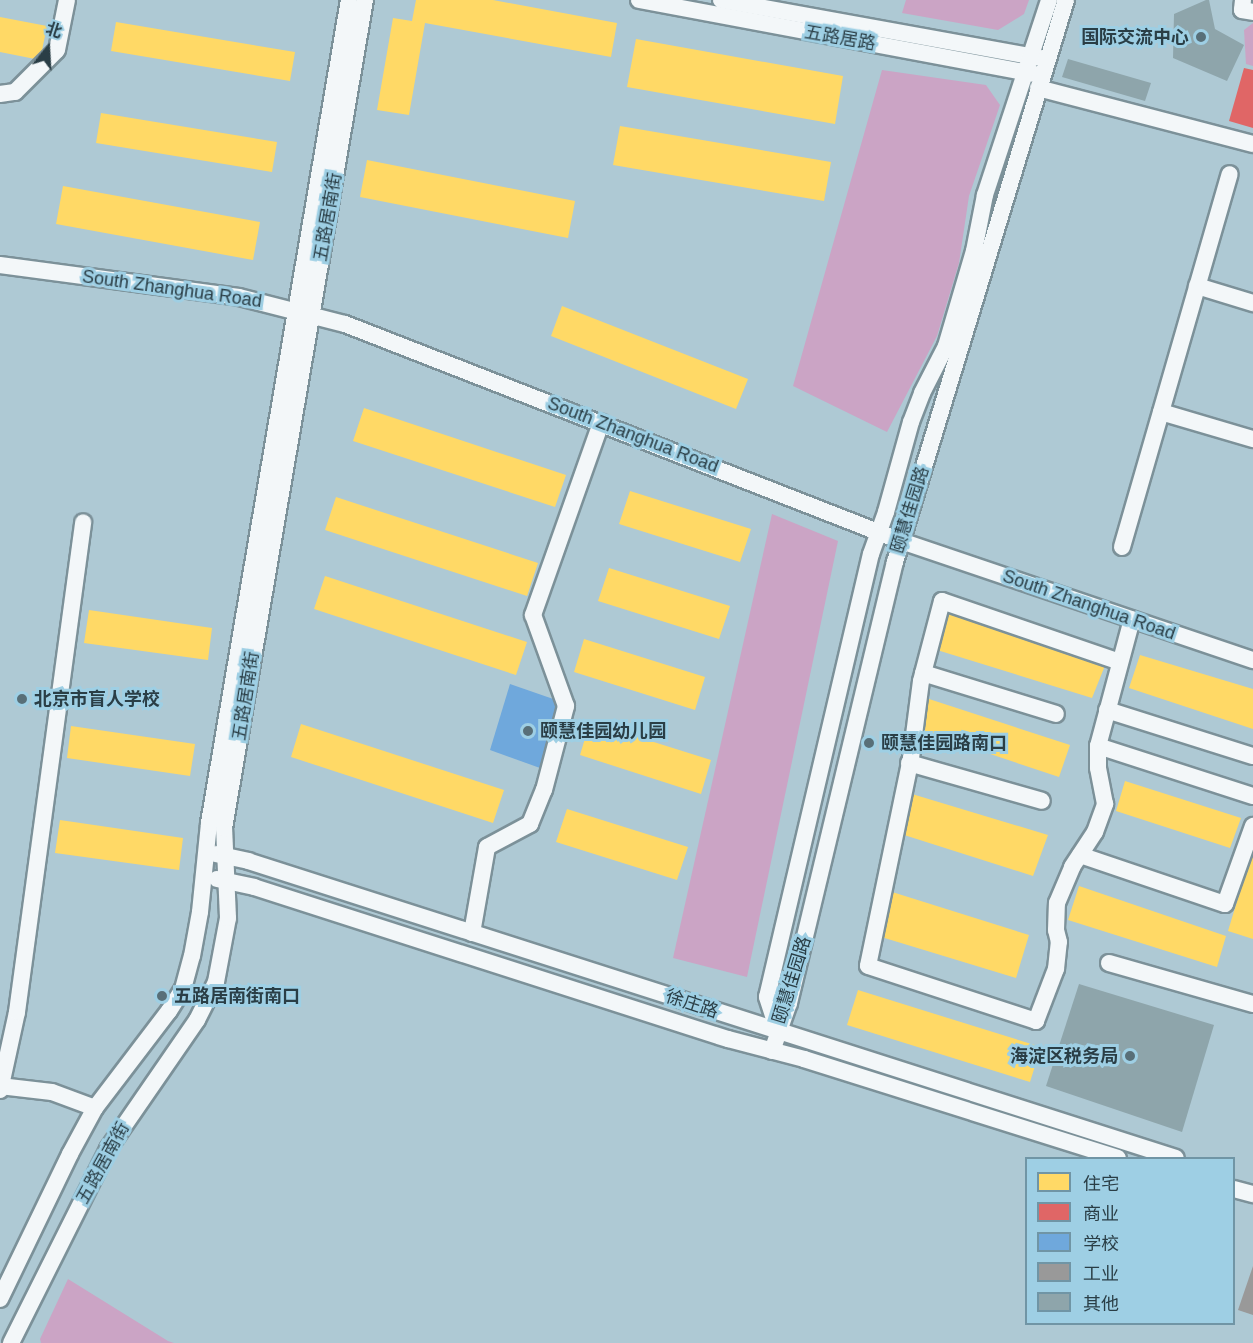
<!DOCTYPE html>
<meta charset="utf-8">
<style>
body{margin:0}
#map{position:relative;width:1253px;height:1343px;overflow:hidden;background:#aec9d4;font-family:Helvetica,"Noto Sans SC",sans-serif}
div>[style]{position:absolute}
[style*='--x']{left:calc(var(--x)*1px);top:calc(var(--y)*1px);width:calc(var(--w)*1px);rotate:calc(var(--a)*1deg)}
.green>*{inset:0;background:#cba4c5}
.homes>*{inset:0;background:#ffd966}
.shops>*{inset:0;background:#e06666}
.schools>*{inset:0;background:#6fa8dc}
.industry>*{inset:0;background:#999}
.building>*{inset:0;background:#8ea5ab}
.roads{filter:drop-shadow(2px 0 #7c9199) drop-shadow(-2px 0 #7c9199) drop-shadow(0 2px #7c9199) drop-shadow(0 -2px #7c9199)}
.minor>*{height:16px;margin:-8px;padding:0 8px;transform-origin:8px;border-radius:8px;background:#f3f7f9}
.dots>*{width:16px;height:16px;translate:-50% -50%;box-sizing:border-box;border:3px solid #9ecfe4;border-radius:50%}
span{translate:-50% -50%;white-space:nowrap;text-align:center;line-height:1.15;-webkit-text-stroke:6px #9ecfe4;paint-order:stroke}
.poi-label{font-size:18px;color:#2a3e46;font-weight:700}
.right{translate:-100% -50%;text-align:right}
.left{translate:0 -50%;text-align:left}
.street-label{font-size:18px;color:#2a3e46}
.legend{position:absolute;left:1025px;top:1157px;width:210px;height:168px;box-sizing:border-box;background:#9ecfe4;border:2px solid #7095a5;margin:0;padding:8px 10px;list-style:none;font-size:18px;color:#2a3e46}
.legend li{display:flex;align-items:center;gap:12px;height:30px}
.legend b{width:30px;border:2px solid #7095a5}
.north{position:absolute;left:18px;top:18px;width:60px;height:60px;-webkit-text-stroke:4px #9ecfe4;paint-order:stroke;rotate:18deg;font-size:16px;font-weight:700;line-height:24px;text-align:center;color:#2a3e46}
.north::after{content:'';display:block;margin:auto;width:21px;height:27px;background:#2a3e46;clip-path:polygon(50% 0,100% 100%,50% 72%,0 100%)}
</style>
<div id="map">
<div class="green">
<div style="clip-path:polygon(906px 0,1029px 0,1024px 14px,998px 30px,902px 13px)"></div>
<div style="clip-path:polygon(1253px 23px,1253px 66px,1246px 64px,1244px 30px)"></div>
<div style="clip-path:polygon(882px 70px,986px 85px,1000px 105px,969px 196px,959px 263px,937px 336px,887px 432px,793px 386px)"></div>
<div style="clip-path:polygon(772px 514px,838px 541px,747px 977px,673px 958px)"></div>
<div style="clip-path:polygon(68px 1279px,168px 1341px,174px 1343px,41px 1343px,40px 1339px)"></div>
</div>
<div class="homes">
<div style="clip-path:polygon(416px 0,493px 0,617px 23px,611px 57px,425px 23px,409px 115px,377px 110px,393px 18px,412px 21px)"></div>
<div style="clip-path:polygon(0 17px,47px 26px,40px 60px,0 52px)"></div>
<div style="clip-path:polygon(116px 22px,295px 52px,290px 81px,111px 51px)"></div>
<div style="clip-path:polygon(636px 39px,843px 76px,835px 124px,627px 87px)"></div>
<div style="clip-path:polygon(101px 113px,277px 142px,272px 172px,96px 143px)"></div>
<div style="clip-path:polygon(620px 126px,831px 162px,824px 201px,613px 165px)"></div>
<div style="clip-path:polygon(367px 160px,575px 201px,568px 238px,360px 197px)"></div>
<div style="clip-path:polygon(63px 186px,260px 222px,253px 260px,56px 224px)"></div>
<div style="clip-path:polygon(562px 306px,748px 379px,736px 409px,551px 336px)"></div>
<div style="clip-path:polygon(364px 408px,566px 475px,555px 507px,353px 441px)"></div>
<div style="clip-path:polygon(630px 491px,751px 529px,740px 562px,619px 524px)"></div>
<div style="clip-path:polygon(336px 497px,538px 563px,527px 596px,325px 530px)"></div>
<div style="clip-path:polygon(609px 568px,730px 606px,719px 639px,598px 601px)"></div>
<div style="clip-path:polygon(325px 576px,527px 642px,516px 675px,314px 609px)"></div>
<div style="clip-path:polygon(89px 610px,212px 628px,208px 660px,84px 643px)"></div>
<div style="clip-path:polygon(945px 612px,1106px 663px,1092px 698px,937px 650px)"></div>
<div style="clip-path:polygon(584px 639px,705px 677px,695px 710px,574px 672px)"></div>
<div style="clip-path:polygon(1140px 655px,1253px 689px,1253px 729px,1129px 688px)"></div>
<div style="clip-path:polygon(926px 698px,1070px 745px,1059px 777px,918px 730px)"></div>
<div style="clip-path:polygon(590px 722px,711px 760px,701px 794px,580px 755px)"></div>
<div style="clip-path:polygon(301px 724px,504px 790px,493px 823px,291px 757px)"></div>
<div style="clip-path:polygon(71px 726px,195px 744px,190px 776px,67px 758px)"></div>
<div style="clip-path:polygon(1125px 781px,1241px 818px,1230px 848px,1116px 811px)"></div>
<div style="clip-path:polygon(912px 794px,1048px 835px,1033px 876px,901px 834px)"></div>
<div style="clip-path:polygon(567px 809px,688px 847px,677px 880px,556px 842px)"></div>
<div style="clip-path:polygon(60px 820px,183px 838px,179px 870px,55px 853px)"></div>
<div style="clip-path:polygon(1252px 852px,1253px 852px,1253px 939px,1228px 931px)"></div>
<div style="clip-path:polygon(1079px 886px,1226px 936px,1217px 967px,1068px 920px)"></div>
<div style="clip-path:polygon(889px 891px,1029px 935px,1016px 978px,878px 936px)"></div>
<div style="clip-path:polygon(858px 990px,1041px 1047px,1030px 1082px,847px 1025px)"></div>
</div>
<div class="shops">
<div style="clip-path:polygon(1244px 68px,1253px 70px,1253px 128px,1229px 121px)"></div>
</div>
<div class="schools">
<div style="clip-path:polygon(510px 684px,559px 701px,540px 768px,490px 750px)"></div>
</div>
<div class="industry">
<div style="clip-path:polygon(1253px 1266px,1253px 1315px,1238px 1310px)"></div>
</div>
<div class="building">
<div style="clip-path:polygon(1206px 0,1209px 0,1215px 29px,1244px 45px,1227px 81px,1173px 58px,1174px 14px)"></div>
<div style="clip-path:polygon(1068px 59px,1151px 83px,1145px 101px,1062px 77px)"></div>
<div style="clip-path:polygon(1079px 984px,1214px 1025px,1182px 1132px,1046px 1086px)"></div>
</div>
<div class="roads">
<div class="minor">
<div style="--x:639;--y:0;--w:403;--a:10.6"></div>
<div style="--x:721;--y:0;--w:324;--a:10.3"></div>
<div style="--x:1243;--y:0;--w:10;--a:96"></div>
<div style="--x:1242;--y:10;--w:11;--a:10"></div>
<div style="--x:1038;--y:88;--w:222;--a:14.6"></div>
<div style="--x:0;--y:94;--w:15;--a:-8"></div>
<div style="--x:15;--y:92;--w:59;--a:-45"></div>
<div style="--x:57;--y:50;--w:51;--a:-78.7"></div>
<div style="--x:0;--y:265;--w:241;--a:7.6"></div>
<div style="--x:239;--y:297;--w:109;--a:14.3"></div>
<div style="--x:345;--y:324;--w:597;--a:21.32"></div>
<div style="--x:901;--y:541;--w:372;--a:18.7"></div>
<div style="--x:1197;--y:286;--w:59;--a:16.9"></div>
<div style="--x:1161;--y:412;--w:96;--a:16.4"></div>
<div style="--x:1122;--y:547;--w:388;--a:-73.9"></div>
<div style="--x:1120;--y:662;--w:188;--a:-161.1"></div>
<div style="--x:942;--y:601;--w:83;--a:104.7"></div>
<div style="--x:921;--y:681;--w:78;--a:97.4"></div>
<div style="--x:911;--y:758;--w:212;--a:101.7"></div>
<div style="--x:868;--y:966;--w:177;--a:18.1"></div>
<div style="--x:1036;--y:1021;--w:56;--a:-69"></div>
<div style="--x:1056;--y:969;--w:27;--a:-84"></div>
<div style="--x:1059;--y:942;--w:12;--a:-104"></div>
<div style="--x:1056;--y:930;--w:27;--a:-88"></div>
<div style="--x:1057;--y:903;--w:39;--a:-67"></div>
<div style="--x:1072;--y:867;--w:42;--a:-56.7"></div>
<div style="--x:1095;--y:832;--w:30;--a:-70"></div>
<div style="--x:1105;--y:804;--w:37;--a:-101"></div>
<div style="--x:1098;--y:768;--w:22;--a:-90"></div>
<div style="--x:1098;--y:746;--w:131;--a:-75"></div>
<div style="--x:923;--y:673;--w:139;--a:17.1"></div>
<div style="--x:1107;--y:710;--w:153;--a:17.5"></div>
<div style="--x:1098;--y:746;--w:163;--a:17.9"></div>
<div style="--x:909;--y:763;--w:138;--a:15.9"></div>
<div style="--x:216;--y:854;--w:33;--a:12"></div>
<div style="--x:248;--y:861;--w:974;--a:17.75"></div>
<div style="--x:1080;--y:855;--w:153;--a:18.7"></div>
<div style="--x:1225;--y:904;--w:83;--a:-70.3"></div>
<div style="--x:217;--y:879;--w:38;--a:12"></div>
<div style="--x:254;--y:887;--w:498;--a:17.8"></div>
<div style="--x:728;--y:1039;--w:79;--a:14.7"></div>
<div style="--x:804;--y:1059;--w:329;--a:17.5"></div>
<div style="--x:472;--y:933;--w:87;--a:-80.1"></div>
<div style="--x:487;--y:847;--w:49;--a:-28.1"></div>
<div style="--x:530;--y:824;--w:37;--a:-68"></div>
<div style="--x:544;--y:790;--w:87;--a:-75.3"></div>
<div style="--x:566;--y:706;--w:97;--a:-109.9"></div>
<div style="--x:533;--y:615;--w:204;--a:-70.5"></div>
<div style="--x:1109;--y:963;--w:150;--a:15.9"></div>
<div style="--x:778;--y:1031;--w:36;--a:-108"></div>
<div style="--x:767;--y:997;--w:455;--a:-76.8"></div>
<div style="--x:871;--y:554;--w:45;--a:-70.3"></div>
<div style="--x:886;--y:512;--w:93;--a:-74.5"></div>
<div style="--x:911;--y:422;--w:31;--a:-69"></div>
<div style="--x:922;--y:393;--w:53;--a:-62.9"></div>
<div style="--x:946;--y:346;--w:99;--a:-73.6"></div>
<div style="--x:974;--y:251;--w:57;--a:-78.9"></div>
<div style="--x:985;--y:195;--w:205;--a:-71.8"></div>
<div style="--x:772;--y:1051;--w:51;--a:-70.5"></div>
<div style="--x:789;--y:1003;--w:454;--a:-76.5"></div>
<div style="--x:895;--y:562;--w:587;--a:-73.08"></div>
<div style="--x:0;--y:1086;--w:52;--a:6.6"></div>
<div style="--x:52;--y:1092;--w:46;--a:20.4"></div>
<div style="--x:0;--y:1090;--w:80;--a:-77.7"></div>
<div style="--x:17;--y:1012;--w:494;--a:-82.3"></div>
<div style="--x:1234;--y:1189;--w:20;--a:15"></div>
<div style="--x:0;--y:1299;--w:161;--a:-64.2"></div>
<div style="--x:70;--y:1154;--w:52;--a:-61.5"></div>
<div style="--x:95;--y:1108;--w:122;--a:-52.7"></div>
<div style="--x:169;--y:1011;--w:26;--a:-58"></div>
<div style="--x:183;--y:989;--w:34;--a:-75"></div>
<div style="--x:192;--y:956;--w:45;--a:-79.7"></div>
<div style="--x:200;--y:912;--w:89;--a:-84.2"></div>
<div style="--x:209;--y:823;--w:835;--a:-80.35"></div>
<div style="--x:11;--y:1343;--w:217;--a:-63.4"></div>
<div style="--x:108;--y:1149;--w:157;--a:-55.4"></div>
<div style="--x:197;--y:1020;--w:42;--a:-63.4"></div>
<div style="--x:216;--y:982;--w:65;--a:-79.4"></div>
<div style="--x:228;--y:918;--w:90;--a:-92.5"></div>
<div style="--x:224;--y:828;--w:840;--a:-80.34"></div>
</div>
</div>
<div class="dots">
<div style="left:1201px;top:37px;background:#586f78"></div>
<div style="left:22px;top:699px;background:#586f78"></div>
<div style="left:528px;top:731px;background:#586f78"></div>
<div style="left:869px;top:743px;background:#586f78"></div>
<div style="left:162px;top:996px;background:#586f78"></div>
<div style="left:1130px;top:1056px;background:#586f78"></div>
</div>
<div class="poi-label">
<span class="right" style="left:1189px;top:37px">国际交流中心</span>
<span class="left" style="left:34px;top:699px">北京市盲人学校</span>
<span class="left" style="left:540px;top:731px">颐慧佳园幼儿园</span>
<span class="left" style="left:881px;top:743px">颐慧佳园路南口</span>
<span class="left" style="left:174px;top:996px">五路居南街南口</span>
<span class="right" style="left:1118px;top:1056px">海淀区税务局</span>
</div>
<div class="street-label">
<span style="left:840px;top:38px;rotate:10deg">五路居路</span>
<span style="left:328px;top:217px;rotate:-80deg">五路居南街</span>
<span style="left:172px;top:289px;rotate:8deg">South Zhanghua Road</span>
<span style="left:633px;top:435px;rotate:21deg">South Zhanghua Road</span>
<span style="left:910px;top:510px;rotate:-73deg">颐慧佳园路</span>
<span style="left:1089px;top:605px;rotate:19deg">South Zhanghua Road</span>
<span style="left:246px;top:696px;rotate:-81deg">五路居南街</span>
<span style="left:792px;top:980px;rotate:-73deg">颐慧佳园路</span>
<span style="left:692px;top:1004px;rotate:18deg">徐庄路</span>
<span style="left:103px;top:1163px;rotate:-61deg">五路居南街</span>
</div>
<ul class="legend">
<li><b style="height:16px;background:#ffd966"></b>住宅</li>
<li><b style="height:16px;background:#e06666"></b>商业</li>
<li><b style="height:16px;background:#6fa8dc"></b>学校</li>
<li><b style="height:16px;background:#999"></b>工业</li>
<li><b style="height:16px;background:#8ea5ab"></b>其他</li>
</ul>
<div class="north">北</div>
</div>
